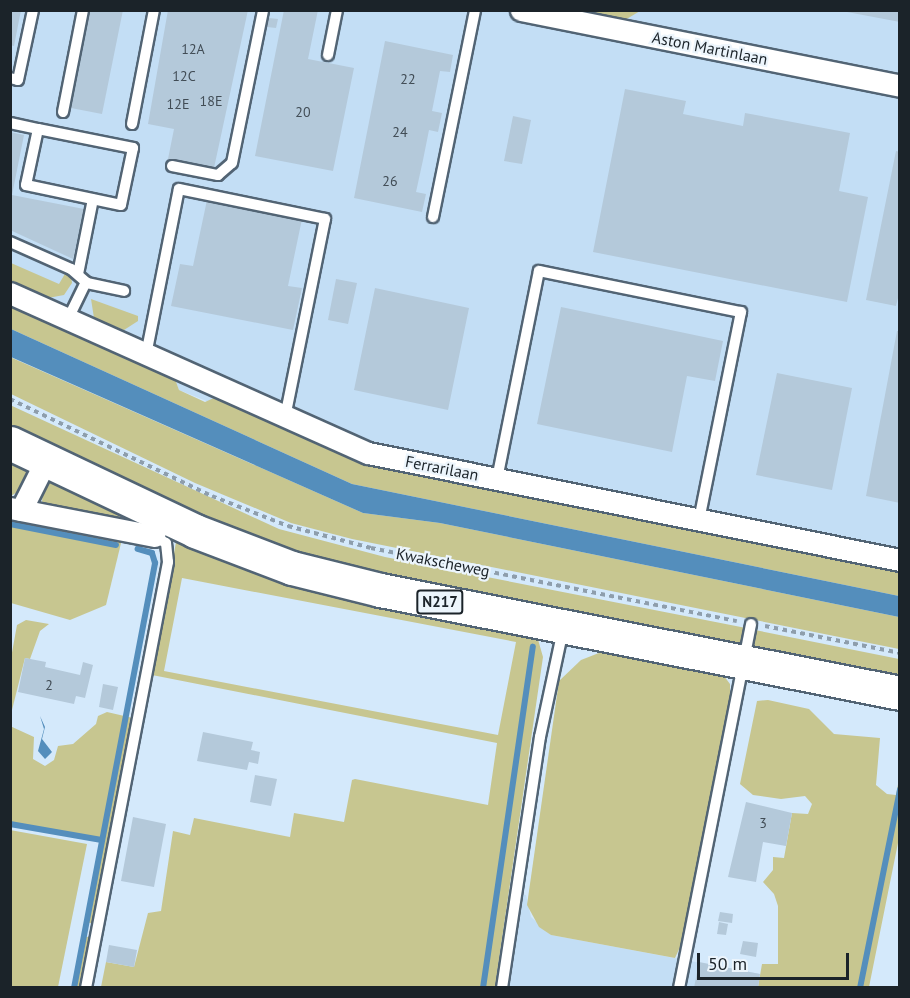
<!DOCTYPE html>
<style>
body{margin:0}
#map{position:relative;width:910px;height:998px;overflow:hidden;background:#d4e9fb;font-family:"PT Sans",sans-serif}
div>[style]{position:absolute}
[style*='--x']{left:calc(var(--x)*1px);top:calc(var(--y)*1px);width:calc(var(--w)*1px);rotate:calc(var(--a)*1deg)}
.built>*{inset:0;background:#c3def5}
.green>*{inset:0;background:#c7c690}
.water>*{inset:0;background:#548ebc}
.stream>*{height:6px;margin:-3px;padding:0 3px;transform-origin:3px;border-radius:3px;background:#548ebc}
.building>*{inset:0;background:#b4c9da}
.path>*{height:4px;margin-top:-2px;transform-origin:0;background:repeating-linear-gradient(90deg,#8e9eac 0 4.5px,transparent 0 9px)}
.roads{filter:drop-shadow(2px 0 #526474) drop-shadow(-2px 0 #526474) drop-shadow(0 2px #526474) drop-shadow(0 -2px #526474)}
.lane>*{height:10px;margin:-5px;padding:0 5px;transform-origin:5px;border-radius:5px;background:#fff}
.street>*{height:21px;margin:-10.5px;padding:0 10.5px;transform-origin:10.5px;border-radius:10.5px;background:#fff}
.primary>*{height:33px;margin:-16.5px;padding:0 16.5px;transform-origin:16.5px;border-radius:16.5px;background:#fff}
span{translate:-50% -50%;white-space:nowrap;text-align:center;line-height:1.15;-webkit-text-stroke:4.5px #ecf5fc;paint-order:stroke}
.number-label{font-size:14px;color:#414c55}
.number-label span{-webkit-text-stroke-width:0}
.shield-label span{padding:2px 4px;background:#ecf5fc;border:2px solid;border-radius:4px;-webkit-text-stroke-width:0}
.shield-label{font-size:15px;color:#1b2329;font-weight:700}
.street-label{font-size:16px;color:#1b2329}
.frame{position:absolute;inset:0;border:12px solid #1b2329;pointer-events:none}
.scale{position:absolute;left:697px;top:953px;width:152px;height:27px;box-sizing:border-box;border:3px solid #1b2329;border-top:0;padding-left:8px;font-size:18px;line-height:21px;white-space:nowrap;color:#1b2329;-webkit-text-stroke:4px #ecf5fc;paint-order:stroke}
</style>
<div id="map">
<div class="built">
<div style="clip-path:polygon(11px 11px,899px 11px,899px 570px,362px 463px,179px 390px,175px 379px,11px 304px)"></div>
<div style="clip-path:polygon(508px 892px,526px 895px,531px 917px,551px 935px,760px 974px,758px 987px,495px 988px)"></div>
</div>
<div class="green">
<div style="clip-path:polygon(573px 11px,640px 11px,625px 20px)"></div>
<div style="clip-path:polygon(11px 263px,59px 284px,66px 272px,71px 275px,72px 283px,64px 295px,48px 298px,11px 281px)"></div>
<div style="clip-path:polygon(91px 299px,138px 316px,138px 321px,124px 330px,94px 318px)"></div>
<div style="clip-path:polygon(11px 304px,175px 379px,179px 390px,205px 402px,216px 397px,362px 463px,899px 570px,899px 596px,352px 484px,11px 329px)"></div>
<div style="clip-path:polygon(10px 357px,363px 513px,440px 523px,899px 617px,899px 649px,352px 539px,291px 523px,195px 483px,11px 394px)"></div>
<div style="clip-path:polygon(10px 405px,279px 529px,385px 557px,746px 628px,741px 650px,385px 580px,266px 547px,11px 430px)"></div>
<div style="clip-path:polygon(11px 456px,27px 467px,29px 474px,22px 489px,11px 496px)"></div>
<div style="clip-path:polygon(evenodd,55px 479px,537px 636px,543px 657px,495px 987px,101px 987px,106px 962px,134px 967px,148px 913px,161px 911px,173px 831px,190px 835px,194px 818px,290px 837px,294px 813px,344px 822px,352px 780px,355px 779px,488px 805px,497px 743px,152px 675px,176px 542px,168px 535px,42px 504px,43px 483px,55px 479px,182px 578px,516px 642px,498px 735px,164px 671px,182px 578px)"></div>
<div style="clip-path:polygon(10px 513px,123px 535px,106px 605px,70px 620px,11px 603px)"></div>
<div style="clip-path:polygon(26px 620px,49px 624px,40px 631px,30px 659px,25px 658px,11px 714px,11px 658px,17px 625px)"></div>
<div style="clip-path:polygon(755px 630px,899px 659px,899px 682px,750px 652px)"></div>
<div style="clip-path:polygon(622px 651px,721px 672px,730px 684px,730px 697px,681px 945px,675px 958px,551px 935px,539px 927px,527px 905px,559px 681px,581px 660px,604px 651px)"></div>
<div style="clip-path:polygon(768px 700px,809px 709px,834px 734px,880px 738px,876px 785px,887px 794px,896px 795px,899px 779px,900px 833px,869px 987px,758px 987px,762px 964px,778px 964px,778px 906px,774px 894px,763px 882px,773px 870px,773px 857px,784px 858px,792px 813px,808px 814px,812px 804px,805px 796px,781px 799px,753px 795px,740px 784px,757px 701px)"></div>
<div style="clip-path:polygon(107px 712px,133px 718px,93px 924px,87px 922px,102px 841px,11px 824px,10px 726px,34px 737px,33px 759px,45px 766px,54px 760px,58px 746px,73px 744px,96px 724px,98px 716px)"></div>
<div style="clip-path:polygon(10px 830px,87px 844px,58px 987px,11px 987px)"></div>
<div style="clip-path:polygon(84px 936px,91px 938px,81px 987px,74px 988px)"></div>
</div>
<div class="water">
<div style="clip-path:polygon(11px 329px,352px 484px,899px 596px,899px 617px,440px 523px,363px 513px,11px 357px)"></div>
<div style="clip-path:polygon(40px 716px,45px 727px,42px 739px,52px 752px,45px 759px,38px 751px,44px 729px)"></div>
</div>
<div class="stream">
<div style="--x:10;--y:524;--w:108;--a:11.2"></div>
<div style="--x:10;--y:824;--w:93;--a:9.9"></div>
<div style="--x:74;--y:988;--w:433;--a:-79.2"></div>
<div style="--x:155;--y:563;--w:10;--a:-107"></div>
<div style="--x:152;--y:553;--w:15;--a:-164"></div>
<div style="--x:483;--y:988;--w:345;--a:-81.7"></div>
<div style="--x:860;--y:988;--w:203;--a:-78.6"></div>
</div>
<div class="building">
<div style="clip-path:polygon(10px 10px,21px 10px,14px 46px,10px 45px)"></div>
<div style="clip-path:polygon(90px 10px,123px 10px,102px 114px,71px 108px)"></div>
<div style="clip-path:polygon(168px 10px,248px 10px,214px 168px,168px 159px,174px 129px,148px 124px)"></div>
<div style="clip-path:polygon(284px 10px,318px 10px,308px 59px,354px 68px,333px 171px,255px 156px)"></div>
<div style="clip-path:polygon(847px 10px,900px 10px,900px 22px,847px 12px)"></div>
<div style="clip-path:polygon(269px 18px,278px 19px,276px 28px,267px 27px)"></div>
<div style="clip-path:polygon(385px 41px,453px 55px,450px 72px,440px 71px,432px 111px,442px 113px,438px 132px,429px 130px,423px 160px,416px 192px,426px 194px,422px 212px,354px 198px)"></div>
<div style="clip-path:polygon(625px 89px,686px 101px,683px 114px,743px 126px,745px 113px,850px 133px,839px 191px,868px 197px,847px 302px,593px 252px)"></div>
<div style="clip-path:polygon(513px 116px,531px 120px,522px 164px,504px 161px)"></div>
<div style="clip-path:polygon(10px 132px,24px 135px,12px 195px,84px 209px,73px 259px,10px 230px)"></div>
<div style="clip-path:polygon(896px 151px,900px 152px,900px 290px,896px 306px,866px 300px)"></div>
<div style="clip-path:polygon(207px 200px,302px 219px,288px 286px,302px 288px,293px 330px,171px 306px,180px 264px,193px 266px)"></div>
<div style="clip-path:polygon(336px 279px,357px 283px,348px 324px,328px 320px)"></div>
<div style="clip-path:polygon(375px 288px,469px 308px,448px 410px,354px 390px)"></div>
<div style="clip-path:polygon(561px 307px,723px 341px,715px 381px,687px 376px,672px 452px,537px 424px)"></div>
<div style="clip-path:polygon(897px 331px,900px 331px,900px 503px,866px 496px)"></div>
<div style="clip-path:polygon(777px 373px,852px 388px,832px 490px,756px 475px)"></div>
<div style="clip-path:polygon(25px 658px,46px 662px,45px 667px,80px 675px,83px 662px,93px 665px,85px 698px,76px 696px,74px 704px,18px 692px)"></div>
<div style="clip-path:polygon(103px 684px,118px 687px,113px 710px,99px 707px)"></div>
<div style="clip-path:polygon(203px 732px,253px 742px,251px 750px,260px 752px,258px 764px,249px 762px,247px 770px,197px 761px)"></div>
<div style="clip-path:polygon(255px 775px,277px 779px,271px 806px,250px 802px)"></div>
<div style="clip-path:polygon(746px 802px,792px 813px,786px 846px,763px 842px,756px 882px,728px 877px)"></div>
<div style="clip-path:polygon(133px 817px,166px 824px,154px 887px,121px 881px)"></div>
<div style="clip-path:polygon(720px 912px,733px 914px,732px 923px,718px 921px)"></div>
<div style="clip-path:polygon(719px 922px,728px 924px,726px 935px,717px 934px)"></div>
<div style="clip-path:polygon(743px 941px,758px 943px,756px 957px,740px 954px)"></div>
<div style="clip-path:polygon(109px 945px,137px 950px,134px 967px,106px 962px)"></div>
<div style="clip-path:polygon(699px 962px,760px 974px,758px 988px,694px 988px)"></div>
</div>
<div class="path">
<div style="--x:10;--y:399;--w:224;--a:25.7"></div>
<div style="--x:212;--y:496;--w:82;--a:21.5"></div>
<div style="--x:288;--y:526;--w:86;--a:14.8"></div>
<div style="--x:371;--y:548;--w:373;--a:11.3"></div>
<div style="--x:765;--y:626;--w:138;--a:11.3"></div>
</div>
<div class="roads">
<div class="lane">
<div style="--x:328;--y:55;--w:46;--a:-78.7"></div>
<div style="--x:10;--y:78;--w:8;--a:14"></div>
<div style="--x:18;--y:80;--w:72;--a:-77.9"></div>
<div style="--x:63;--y:112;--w:104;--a:-78.9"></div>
<div style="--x:10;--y:123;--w:29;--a:12"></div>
<div style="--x:38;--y:129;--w:97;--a:11.3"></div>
<div style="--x:133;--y:148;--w:58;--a:101.9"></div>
<div style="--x:121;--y:205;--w:97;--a:-168.1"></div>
<div style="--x:26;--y:185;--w:57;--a:-77.9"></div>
<div style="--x:132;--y:124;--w:116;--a:-79.1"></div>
<div style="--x:172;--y:166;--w:47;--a:11.1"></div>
<div style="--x:218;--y:175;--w:18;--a:-41"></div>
<div style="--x:232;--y:163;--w:156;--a:-78.5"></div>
<div style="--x:433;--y:217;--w:211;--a:-78.5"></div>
<div style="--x:10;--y:242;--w:67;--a:23.9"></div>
<div style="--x:71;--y:269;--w:21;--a:41"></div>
<div style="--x:87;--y:283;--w:38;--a:12"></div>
<div style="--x:78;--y:274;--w:76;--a:-78.7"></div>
<div style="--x:68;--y:319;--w:41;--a:-64.1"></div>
<div style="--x:146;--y:355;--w:169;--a:-78.8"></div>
<div style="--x:179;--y:189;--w:149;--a:11.6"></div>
<div style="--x:325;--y:219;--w:203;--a:101.4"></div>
<div style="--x:497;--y:479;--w:212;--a:-78.6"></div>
<div style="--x:539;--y:271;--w:206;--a:11.5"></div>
<div style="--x:741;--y:312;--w:212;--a:101.4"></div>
<div style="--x:86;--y:988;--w:434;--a:-79.1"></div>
<div style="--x:168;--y:562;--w:19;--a:-96"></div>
<div style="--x:166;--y:543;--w:14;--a:-150"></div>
<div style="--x:502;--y:988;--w:254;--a:-81.4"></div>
<div style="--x:540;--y:737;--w:109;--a:-77.9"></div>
<div style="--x:679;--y:988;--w:371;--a:-78.8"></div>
</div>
<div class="street">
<div style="--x:521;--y:10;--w:387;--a:11.3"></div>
<div style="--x:10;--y:293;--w:392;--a:24.1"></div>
<div style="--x:368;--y:453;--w:543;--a:11.37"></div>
<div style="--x:10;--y:508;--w:147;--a:11"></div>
<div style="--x:21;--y:510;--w:56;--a:-63.4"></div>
</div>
<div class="primary">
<div style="--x:10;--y:443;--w:205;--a:25.4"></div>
<div style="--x:195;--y:531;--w:104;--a:20.9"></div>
<div style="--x:292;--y:568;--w:91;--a:14"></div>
<div style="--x:380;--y:590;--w:530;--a:11.2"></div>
</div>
</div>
<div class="number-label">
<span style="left:193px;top:49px">12A</span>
<span style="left:184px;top:76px">12C</span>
<span style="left:408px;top:79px">22</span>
<span style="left:211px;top:101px">18E</span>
<span style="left:178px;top:104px">12E</span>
<span style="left:303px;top:112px">20</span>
<span style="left:400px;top:132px">24</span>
<span style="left:390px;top:181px">26</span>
<span style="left:49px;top:685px">2</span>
<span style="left:763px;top:823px">3</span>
</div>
<div class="shield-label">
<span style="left:440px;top:602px">N217</span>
</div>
<div class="street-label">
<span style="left:710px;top:48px;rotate:11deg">Aston Martinlaan</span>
<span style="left:442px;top:468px;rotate:11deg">Ferrarilaan</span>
<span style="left:443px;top:562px;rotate:11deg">Kwakscheweg</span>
</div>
<div class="frame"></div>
<div class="scale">50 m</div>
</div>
